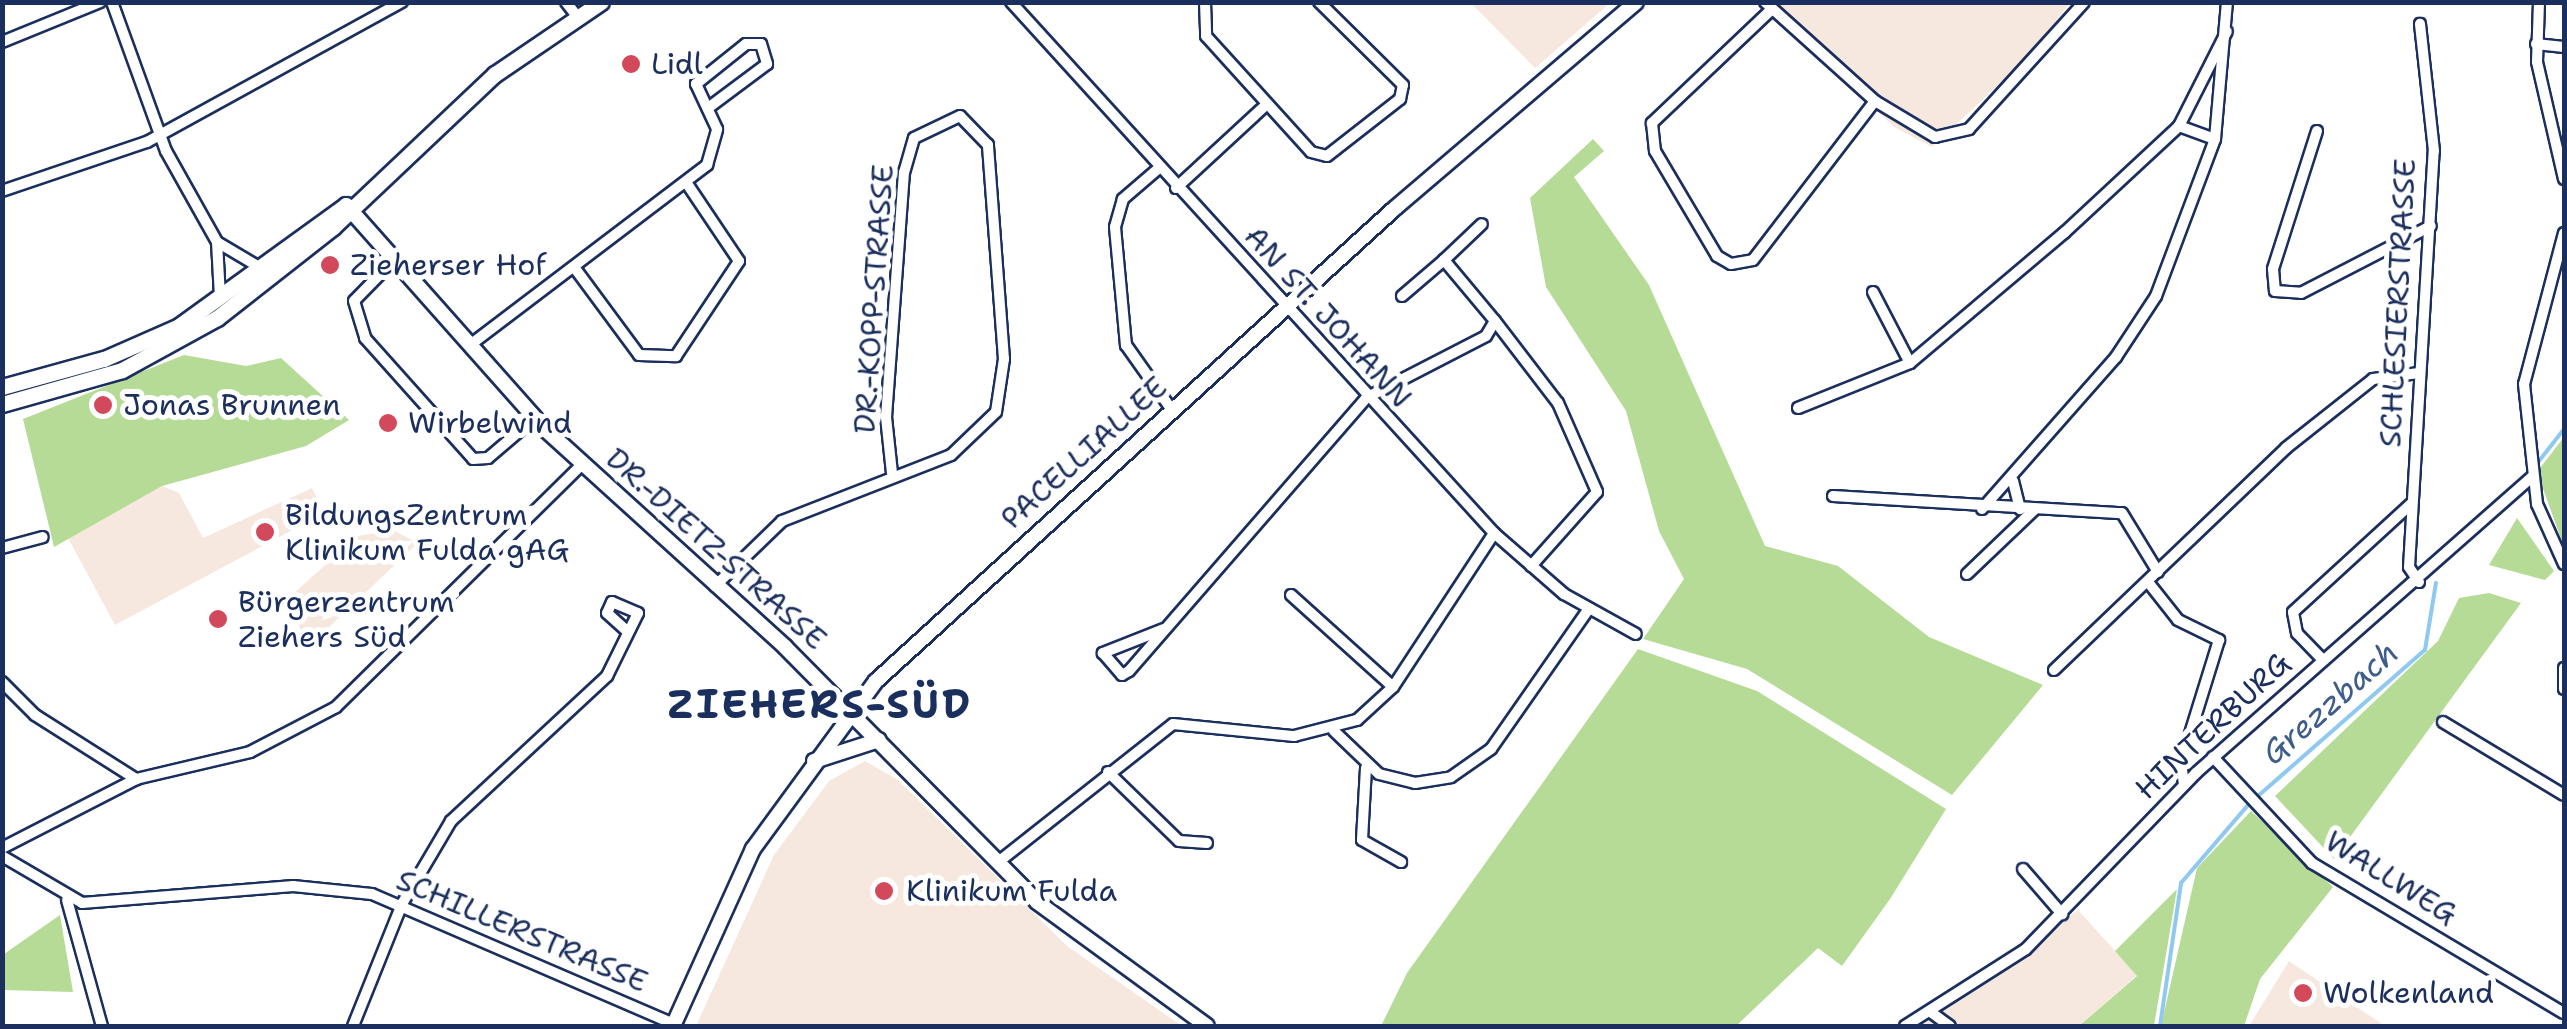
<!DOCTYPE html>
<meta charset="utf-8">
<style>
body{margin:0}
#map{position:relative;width:2567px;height:1029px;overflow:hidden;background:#fff;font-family:"Shantell Sans",sans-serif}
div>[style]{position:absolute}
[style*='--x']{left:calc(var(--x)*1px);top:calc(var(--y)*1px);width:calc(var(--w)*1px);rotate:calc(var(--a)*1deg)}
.built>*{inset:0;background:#f6e8df}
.green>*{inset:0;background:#b6db96}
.stream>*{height:4px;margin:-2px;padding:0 2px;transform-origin:2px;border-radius:2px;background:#90c9ef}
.roads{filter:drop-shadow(2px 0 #1b2f5e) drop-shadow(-2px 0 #1b2f5e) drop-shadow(0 2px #1b2f5e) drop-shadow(0 -2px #1b2f5e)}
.minor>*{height:10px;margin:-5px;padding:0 5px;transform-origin:5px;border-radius:5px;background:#fff}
.secondary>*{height:14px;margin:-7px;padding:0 7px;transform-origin:7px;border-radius:7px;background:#fff}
.primary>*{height:15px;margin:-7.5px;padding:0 7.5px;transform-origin:7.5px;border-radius:7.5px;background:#fff}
.dots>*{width:28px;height:28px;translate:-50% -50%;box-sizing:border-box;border:5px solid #fff;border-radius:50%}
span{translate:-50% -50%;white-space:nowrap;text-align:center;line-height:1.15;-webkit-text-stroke:10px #fff;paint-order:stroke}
.poi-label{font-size:30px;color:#1b2f5e}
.left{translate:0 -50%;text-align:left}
.street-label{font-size:30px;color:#1b2f5e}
.water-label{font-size:32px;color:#3e5d8a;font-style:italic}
.district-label{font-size:40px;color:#1b2f5e;font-weight:700;letter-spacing:2.5px}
.frame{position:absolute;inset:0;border:5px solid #1b2f5e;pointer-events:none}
</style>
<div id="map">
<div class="built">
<div style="clip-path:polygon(1471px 3px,1610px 3px,1535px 68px)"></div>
<div style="clip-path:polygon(1764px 3px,2070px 3px,2028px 57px,1932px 147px,1894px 127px)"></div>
<div style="clip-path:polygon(162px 486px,179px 493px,203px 538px,312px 488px,324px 513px,115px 625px,68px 538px)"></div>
<div style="clip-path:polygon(393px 530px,418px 543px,309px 646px,286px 600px,358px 536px)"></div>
<div style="clip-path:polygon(865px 761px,898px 780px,1067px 946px,1182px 1026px,696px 1026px,774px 855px,829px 781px)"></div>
<div style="clip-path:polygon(2078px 910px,2137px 975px,2079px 1026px,1921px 1026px)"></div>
<div style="clip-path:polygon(2289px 961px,2382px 1024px,2386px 1026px,2249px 1026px)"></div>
</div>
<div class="green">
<div style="clip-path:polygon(1593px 139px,1604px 151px,1574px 177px,1649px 285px,1765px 546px,1838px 566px,1929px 637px,2043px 685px,1952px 795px,1747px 669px,1643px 639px,1684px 579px,1659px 531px,1626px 411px,1546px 287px,1530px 198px)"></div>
<div style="clip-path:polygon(184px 355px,246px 366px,281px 358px,349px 420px,306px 446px,162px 486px,54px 547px,23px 419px)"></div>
<div style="clip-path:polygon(2564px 437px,2564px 547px,2537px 472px)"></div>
<div style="clip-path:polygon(2517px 518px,2554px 571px,2545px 580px,2489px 565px)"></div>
<div style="clip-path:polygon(2489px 593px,2521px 603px,2334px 859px,2275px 796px,2438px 641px,2459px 598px)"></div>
<div style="clip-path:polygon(1638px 649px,1757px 691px,1946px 809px,1890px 899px,1842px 966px,1818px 948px,1736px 1026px,1381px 1026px,1407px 973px)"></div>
<div style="clip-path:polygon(2251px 811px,2333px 887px,2260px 979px,2244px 1026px,2161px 1026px,2197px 868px)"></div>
<div style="clip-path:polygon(2177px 889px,2154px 1026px,2079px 1026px,2137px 976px,2115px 951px)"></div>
<div style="clip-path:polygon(60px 915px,73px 992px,3px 990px,4px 954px)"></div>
</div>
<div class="stream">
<div style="--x:2539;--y:461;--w:41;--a:-52"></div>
<div style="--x:2258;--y:796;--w:222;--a:-41.2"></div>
<div style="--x:2425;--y:650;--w:68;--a:-80.7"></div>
<div style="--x:2160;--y:1026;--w:145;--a:-81.6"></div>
<div style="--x:2181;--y:883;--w:103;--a:-49.3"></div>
</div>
<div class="roads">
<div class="minor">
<div style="--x:112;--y:2;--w:158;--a:70.1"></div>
<div style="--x:166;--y:151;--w:104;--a:60.7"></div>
<div style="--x:217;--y:242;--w:56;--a:86.9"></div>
<div style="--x:566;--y:2;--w:18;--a:52"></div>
<div style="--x:1011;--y:2;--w:718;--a:47.71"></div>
<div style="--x:1494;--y:533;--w:93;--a:41.1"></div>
<div style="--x:1564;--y:594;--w:82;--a:29.1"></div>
<div style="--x:1205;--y:2;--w:34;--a:88"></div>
<div style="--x:1206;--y:36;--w:156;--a:47.8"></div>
<div style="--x:1311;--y:152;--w:16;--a:14"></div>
<div style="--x:1327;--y:156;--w:93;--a:-38"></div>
<div style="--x:1400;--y:99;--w:14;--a:-78"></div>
<div style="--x:1403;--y:85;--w:118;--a:-135.3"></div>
<div style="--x:1765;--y:2;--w:148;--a:42"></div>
<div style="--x:1875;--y:101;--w:70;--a:31"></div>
<div style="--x:1935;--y:137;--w:35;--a:-13"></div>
<div style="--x:1969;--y:129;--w:171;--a:-47.8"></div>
<div style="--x:2539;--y:2;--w:60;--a:91.9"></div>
<div style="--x:2537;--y:62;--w:120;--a:77"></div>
<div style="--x:1772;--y:9;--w:166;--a:136.5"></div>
<div style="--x:1652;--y:123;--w:28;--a:84"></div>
<div style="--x:1655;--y:151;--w:122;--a:59.4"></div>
<div style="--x:1717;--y:256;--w:16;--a:30"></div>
<div style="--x:1731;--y:264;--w:22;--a:-10"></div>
<div style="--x:1753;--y:260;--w:200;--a:-52.5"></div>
<div style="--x:2;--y:42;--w:106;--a:-22.2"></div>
<div style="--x:2536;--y:44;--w:28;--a:6"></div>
<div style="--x:2179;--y:126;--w:38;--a:20"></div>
<div style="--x:2317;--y:131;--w:145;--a:107.7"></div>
<div style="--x:2273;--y:269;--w:22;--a:85"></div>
<div style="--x:2275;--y:291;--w:26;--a:4"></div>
<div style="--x:2301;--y:293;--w:146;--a:-27.3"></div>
<div style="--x:1159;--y:168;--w:48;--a:139.3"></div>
<div style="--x:1123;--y:199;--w:29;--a:106"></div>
<div style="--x:1115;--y:227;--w:119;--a:84.7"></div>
<div style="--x:1126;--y:345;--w:80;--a:54.7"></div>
<div style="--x:1176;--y:188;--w:124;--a:-42.7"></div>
<div style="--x:2;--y:191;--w:153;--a:-18.7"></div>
<div style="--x:147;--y:142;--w:291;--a:-28.8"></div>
<div style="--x:2564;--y:233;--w:156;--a:104.8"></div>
<div style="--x:2524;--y:384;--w:121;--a:83.8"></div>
<div style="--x:2537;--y:504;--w:66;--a:65.8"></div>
<div style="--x:217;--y:242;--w:51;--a:30.6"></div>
<div style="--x:394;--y:260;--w:57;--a:134.3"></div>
<div style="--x:354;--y:301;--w:39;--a:73"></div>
<div style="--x:365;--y:338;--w:162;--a:48.2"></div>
<div style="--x:473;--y:459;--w:15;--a:-4"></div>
<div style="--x:488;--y:458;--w:62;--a:-40.4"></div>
<div style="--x:1444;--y:260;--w:52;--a:-43.5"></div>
<div style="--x:574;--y:267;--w:109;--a:53.5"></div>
<div style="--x:639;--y:355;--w:37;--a:2"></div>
<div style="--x:676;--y:356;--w:114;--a:-56.4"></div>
<div style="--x:739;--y:261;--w:95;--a:-123.9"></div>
<div style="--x:1873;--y:292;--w:80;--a:62.5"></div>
<div style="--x:1402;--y:296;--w:55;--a:-40.6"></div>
<div style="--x:1444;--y:260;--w:80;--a:50.1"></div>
<div style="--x:470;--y:345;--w:298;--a:-37.2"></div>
<div style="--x:707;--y:165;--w:37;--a:-74"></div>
<div style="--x:717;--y:129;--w:50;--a:-115"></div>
<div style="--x:696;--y:84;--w:64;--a:-38.7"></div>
<div style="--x:746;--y:44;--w:15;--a:0"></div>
<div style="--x:761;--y:44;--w:21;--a:73"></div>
<div style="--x:767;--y:64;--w:74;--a:143.3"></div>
<div style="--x:1798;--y:408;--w:121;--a:-21.9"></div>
<div style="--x:1910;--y:363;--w:202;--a:-40.2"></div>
<div style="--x:2064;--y:233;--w:157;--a:-42.9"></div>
<div style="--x:2179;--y:126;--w:106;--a:-63.2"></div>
<div style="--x:2013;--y:481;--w:29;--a:76"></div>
<div style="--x:1833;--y:496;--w:289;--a:3.4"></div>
<div style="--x:2122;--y:513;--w:69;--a:58.6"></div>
<div style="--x:1982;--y:509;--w:203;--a:-48.6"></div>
<div style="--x:2116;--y:357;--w:73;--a:-56.7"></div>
<div style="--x:2156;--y:296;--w:168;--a:-69.4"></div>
<div style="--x:2215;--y:139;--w:138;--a:-85"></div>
<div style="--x:2;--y:548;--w:42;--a:-15"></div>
<div style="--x:1967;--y:574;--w:94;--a:-43.7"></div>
<div style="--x:2148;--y:582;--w:48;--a:51.7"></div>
<div style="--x:2178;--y:620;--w:46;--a:26"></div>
<div style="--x:2219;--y:640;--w:129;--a:107.2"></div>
<div style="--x:2181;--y:763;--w:22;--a:82"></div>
<div style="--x:2419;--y:582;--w:18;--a:-124"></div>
<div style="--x:2409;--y:567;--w:417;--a:-86.6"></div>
<div style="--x:2434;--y:151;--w:128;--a:-96.3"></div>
<div style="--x:715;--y:586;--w:93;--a:-44.1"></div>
<div style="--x:782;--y:521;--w:181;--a:-21.3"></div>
<div style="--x:951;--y:455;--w:62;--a:-43.7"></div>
<div style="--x:996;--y:412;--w:54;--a:-81.4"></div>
<div style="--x:1004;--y:359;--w:215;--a:-94.3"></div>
<div style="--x:988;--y:145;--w:40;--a:-134"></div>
<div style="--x:960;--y:116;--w:51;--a:154.4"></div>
<div style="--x:914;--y:138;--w:35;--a:106"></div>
<div style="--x:904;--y:172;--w:246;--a:94.2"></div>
<div style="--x:886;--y:417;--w:56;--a:83.9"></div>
<div style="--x:1291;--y:595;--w:137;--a:42"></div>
<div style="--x:1164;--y:629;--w:66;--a:158.5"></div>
<div style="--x:1103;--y:653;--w:29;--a:49"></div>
<div style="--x:1122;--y:675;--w:8;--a:-30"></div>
<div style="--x:1129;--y:671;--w:362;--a:-49"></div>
<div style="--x:1366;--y:398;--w:135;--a:-27.3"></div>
<div style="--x:1486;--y:336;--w:17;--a:-59"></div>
<div style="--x:1495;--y:321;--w:103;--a:52.5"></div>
<div style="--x:1558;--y:403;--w:97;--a:66.3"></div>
<div style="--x:1597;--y:492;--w:99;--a:131.7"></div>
<div style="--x:2322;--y:659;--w:36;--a:-134"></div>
<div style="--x:2297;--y:633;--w:21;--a:-101"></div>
<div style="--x:2293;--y:612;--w:161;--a:-42.5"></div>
<div style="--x:2564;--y:668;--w:21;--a:90"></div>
<div style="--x:2054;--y:670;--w:321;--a:-43.7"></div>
<div style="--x:2286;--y:448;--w:111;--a:-38.4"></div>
<div style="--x:2373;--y:379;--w:46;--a:-7.4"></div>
<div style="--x:2;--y:682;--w:47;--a:45"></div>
<div style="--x:35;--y:715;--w:120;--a:32.4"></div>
<div style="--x:2443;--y:722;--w:141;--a:31.1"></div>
<div style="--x:1334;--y:731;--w:62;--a:43.7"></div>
<div style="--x:1379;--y:774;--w:37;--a:14"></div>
<div style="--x:1415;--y:783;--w:36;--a:-9"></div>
<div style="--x:1451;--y:777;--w:49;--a:-35"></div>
<div style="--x:1491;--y:749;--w:169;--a:-55.1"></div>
<div style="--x:2213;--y:757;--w:145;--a:47"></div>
<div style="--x:2312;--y:863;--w:293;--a:30.8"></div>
<div style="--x:1366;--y:768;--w:72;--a:93.2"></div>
<div style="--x:1362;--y:840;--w:45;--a:29.4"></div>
<div style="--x:1108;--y:772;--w:99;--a:44.2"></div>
<div style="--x:1179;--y:841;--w:28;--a:4"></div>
<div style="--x:2;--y:848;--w:151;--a:-27.2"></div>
<div style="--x:136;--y:779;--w:117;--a:-13.3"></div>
<div style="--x:250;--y:752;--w:97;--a:-27.6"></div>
<div style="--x:336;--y:707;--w:346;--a:-44.6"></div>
<div style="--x:2;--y:856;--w:93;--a:30.4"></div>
<div style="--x:82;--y:903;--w:212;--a:-4.6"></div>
<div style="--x:293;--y:886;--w:79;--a:5.8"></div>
<div style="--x:372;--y:894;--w:329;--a:23.3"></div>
<div style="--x:997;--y:863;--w:224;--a:-38.3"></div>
<div style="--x:1173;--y:724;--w:122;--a:5.7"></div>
<div style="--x:1294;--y:736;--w:65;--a:-14.3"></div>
<div style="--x:1357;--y:720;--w:49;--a:-42.5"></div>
<div style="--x:1393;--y:687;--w:184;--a:-56.7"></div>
<div style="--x:2023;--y:869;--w:60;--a:49.1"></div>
<div style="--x:67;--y:900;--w:131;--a:74.5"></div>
<div style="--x:1932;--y:1013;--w:22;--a:36"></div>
<div style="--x:353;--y:1026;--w:131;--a:-68.1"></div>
<div style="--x:402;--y:904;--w:96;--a:-59.4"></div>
<div style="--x:451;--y:821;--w:213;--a:-42.9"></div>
<div style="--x:607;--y:676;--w:70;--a:-63.8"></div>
<div style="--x:638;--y:613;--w:28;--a:-157"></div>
<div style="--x:612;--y:602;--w:12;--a:114"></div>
<div style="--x:607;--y:613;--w:28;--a:42"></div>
<div style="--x:1905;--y:1026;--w:143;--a:-32.5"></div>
<div style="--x:2026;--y:949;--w:245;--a:-46"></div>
<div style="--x:2196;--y:773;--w:448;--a:-41.4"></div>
</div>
<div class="secondary">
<div style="--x:346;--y:205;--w:301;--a:48.4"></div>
<div style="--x:546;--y:430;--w:323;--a:42.2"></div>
<div style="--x:785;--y:647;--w:359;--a:45.3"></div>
<div style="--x:1037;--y:902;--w:210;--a:36.1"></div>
<div style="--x:814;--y:761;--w:68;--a:-17.9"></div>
<div style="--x:673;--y:1026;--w:194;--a:-65.7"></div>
<div style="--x:753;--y:849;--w:208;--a:-53.8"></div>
<div style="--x:876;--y:681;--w:701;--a:-42.34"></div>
<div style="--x:1394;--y:209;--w:318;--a:-40.5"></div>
</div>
<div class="primary">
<div style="--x:2;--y:387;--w:106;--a:-15.4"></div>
<div style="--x:104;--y:359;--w:82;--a:-23.7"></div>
<div style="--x:179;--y:326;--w:206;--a:-35.9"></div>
<div style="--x:2;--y:404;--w:125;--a:-15.8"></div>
<div style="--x:122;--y:370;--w:108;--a:-28.7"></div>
<div style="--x:217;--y:318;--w:147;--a:-38.1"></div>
<div style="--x:333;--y:227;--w:223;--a:-43.4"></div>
<div style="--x:495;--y:74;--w:128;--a:-34.2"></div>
</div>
</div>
<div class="dots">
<div style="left:631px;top:64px;background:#d1495b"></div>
<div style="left:330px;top:265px;background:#d1495b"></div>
<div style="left:103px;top:405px;background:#d1495b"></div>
<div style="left:388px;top:423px;background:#d1495b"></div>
<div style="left:265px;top:532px;background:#d1495b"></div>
<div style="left:218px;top:619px;background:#d1495b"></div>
<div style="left:884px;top:891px;background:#d1495b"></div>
<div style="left:2303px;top:993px;background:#d1495b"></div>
</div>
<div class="poi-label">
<span class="left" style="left:651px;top:64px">Lidl</span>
<span class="left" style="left:350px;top:265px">Zieherser Hof</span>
<span class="left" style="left:123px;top:405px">Jonas Brunnen</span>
<span class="left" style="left:408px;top:423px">Wirbelwind</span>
<span class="left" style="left:285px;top:532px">BildungsZentrum<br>Klinikum Fulda gAG</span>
<span class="left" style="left:238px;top:619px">Bürgerzentrum<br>Ziehers Süd</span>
<span class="left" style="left:906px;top:891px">Klinikum Fulda</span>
<span class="left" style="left:2323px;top:993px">Wolkenland</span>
</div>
<div class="street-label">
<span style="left:874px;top:299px;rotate:-86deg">DR.-KOPP-STRASSE</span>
<span style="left:2398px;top:303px;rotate:-87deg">SCHLESIERSTRASSE</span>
<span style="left:1328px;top:317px;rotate:48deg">AN ST. JOHANN</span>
<span style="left:1084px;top:453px;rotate:-42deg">PACELLIALLEE</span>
<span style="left:716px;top:549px;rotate:42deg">DR.-DIETZ-STRASSE</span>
<span style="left:2213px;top:726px;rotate:-43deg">HINTERBURG</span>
<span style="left:2391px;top:878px;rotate:32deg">WALLWEG</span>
<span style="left:522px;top:931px;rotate:23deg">SCHILLERSTRASSE</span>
</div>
<div class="water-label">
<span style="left:2330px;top:703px;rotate:-41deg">Grezzbach</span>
</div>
<div class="district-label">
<span style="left:820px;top:704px">ZIEHERS-SÜD</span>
</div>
<div class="frame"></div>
</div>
